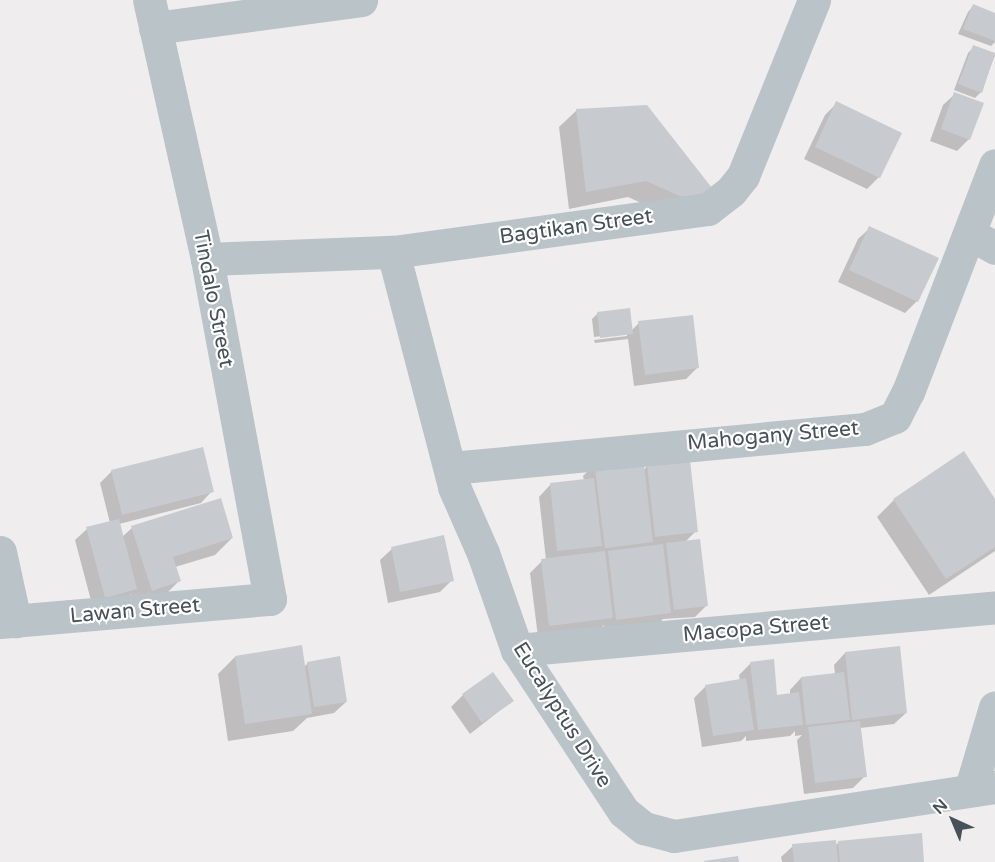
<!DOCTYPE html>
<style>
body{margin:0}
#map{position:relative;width:995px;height:862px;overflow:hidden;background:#efeded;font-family:"Varela Round",sans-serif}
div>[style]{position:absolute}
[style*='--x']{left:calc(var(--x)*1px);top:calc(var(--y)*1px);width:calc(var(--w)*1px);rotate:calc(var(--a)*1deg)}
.shadow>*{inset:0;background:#0003}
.building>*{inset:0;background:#c7cbcf}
.minor>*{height:33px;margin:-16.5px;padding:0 16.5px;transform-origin:16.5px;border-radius:16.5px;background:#b9c3c8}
span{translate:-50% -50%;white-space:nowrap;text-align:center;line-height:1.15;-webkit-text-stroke:4.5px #fff;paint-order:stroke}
.street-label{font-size:21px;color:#475258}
.north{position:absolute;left:923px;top:790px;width:60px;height:60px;-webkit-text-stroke:4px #fff;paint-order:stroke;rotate:316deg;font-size:16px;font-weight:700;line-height:24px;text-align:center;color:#475258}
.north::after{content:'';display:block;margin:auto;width:21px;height:27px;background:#475258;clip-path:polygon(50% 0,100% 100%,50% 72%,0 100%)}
</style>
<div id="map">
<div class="shadow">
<div style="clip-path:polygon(973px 6px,995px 15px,995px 42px,991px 46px,958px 34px,968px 12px)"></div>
<div style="clip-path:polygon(974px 47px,995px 55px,981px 92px,975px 98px,954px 90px,968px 53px)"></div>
<div style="clip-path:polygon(955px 94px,969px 139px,957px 151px,930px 141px,943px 105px)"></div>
<div style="clip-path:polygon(837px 103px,879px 177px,867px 189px,804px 159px,825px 115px)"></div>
<div style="clip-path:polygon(577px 110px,710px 188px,677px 219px,628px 197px,569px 209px,559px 127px)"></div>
<div style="clip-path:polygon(870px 228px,937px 259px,917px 301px,905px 313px,838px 282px,858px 239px)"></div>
<div style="clip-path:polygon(598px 313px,631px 331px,639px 323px,697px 368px,686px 379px,634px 386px,628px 339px,595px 343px,594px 340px,627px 336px,627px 333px,594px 337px,592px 319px)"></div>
<div style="clip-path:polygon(595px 464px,643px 471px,647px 466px,696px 531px,685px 542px,707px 605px,695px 617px,663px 619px,658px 625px,604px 631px,604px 625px,599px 629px,538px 637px,530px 573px,542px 561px,546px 560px,539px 497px,550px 485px,584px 480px,583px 476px)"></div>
<div style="clip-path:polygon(112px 471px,212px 491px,201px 503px,119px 524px,122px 537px,132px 528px,232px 538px,215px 555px,175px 567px,179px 581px,162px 598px,135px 607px,131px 594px,124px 601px,93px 608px,75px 540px,87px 529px,110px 523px,100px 483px)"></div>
<div style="clip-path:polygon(894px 500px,995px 501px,995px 551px,929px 595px,877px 517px)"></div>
<div style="clip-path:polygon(392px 549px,452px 580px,440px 592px,388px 603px,380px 560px)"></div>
<div style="clip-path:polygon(845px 653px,906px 713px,894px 724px,860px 728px,865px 776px,853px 788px,804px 794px,797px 740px,802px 735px,795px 736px,795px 731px,790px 736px,746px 741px,746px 736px,741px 741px,702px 747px,694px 698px,706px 686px,740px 681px,739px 675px,751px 663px,776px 696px,790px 695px,790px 690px,801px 678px,835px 674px,834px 665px)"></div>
<div style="clip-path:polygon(235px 657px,303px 668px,308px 663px,346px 702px,334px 713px,307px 718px,293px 731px,228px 741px,218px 674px)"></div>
<div style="clip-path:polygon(463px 695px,512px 701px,470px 734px,451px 707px)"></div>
<div style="clip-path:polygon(838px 843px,923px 862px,782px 862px,781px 857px,793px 846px,835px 846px)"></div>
</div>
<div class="building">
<div style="clip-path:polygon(973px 4px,995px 13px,995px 41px,963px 29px)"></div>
<div style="clip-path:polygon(973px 45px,995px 53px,982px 93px,958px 84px)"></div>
<div style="clip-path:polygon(954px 92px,984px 103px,970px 140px,941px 129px)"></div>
<div style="clip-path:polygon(836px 101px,902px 133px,880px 178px,815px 147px)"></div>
<div style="clip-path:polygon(647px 105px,712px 188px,695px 203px,646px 181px,586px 192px,576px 109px)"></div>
<div style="clip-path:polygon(869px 226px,939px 258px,918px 302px,849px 270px)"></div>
<div style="clip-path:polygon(630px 308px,633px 334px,600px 338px,597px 312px)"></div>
<div style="clip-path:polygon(693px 315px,699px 368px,645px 375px,638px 321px)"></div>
<div style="clip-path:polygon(203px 447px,214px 492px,122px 515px,111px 470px)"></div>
<div style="clip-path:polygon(964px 451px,995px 499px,995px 547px,946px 579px,893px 499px)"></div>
<div style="clip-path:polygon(643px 457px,653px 542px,605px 548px,594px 462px)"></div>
<div style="clip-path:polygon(690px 460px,698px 532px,655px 537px,647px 465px)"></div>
<div style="clip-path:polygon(594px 478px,602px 546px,557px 551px,550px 483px)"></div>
<div style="clip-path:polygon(221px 498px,233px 538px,173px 557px,181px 581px,152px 591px,131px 526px)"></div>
<div style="clip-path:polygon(119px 519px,137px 589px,105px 598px,86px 527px)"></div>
<div style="clip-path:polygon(444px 535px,454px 581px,400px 592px,391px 547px)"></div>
<div style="clip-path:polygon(700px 539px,708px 606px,674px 610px,666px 543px)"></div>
<div style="clip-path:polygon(663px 544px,671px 613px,616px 620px,608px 551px)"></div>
<div style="clip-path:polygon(605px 551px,613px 618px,549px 626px,541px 559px)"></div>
<div style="clip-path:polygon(302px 645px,312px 714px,245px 724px,235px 656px)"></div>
<div style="clip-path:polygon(900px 646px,907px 713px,852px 720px,845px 652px)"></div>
<div style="clip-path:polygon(340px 656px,347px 702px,314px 707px,307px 662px)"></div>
<div style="clip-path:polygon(774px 659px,777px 695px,799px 692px,803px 725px,758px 730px,750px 662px)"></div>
<div style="clip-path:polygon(493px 672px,514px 701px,482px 723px,462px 694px)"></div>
<div style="clip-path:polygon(844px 672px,850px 720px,806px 725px,801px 677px)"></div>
<div style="clip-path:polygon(746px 678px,754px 730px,713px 736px,705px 685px)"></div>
<div style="clip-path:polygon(860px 721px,867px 777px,815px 783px,808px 727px)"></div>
<div style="clip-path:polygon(922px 833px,924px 862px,840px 862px,838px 841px)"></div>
<div style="clip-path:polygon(836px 840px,838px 862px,794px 862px,792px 844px)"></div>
<div style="clip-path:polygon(738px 856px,739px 862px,704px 862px,704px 861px)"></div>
</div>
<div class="minor">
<div style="--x:155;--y:28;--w:208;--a:-7.7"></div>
<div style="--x:970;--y:234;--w:29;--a:29"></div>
<div style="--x:393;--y:252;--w:243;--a:75.4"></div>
<div style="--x:454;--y:487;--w:72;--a:66.3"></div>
<div style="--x:483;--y:553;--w:103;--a:70.7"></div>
<div style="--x:517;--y:650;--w:194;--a:56.6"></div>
<div style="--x:624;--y:812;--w:26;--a:39"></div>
<div style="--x:644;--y:828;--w:31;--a:15"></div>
<div style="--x:674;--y:836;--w:325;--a:-8.7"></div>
<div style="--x:207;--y:259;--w:186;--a:-2.2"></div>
<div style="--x:393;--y:252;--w:318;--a:-7.8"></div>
<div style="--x:708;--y:209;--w:29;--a:-38"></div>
<div style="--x:731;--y:191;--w:19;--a:-51"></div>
<div style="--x:743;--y:176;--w:190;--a:-68"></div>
<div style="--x:451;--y:468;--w:416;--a:-5.4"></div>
<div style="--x:865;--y:429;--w:32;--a:-22"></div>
<div style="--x:895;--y:417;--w:28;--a:-63"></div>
<div style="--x:908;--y:392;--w:243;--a:-69"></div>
<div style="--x:0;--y:552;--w:71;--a:77.7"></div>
<div style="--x:0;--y:622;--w:271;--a:-4.9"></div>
<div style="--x:270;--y:599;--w:346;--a:-100.5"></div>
<div style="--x:207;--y:259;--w:265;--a:-102.6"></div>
<div style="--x:517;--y:650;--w:480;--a:-5.1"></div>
<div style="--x:971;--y:788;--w:84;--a:-73.5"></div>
</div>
<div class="street-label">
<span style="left:576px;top:227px;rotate:-8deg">Bagtikan Street</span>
<span style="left:213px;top:299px;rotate:79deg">Tindalo Street</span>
<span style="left:773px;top:436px;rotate:-5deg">Mahogany Street</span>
<span style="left:135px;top:611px;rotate:-5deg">Lawan Street</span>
<span style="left:756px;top:629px;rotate:-5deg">Macopa Street</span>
<span style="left:562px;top:715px;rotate:58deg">Eucalyptus Drive</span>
</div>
<div class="north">N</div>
</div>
